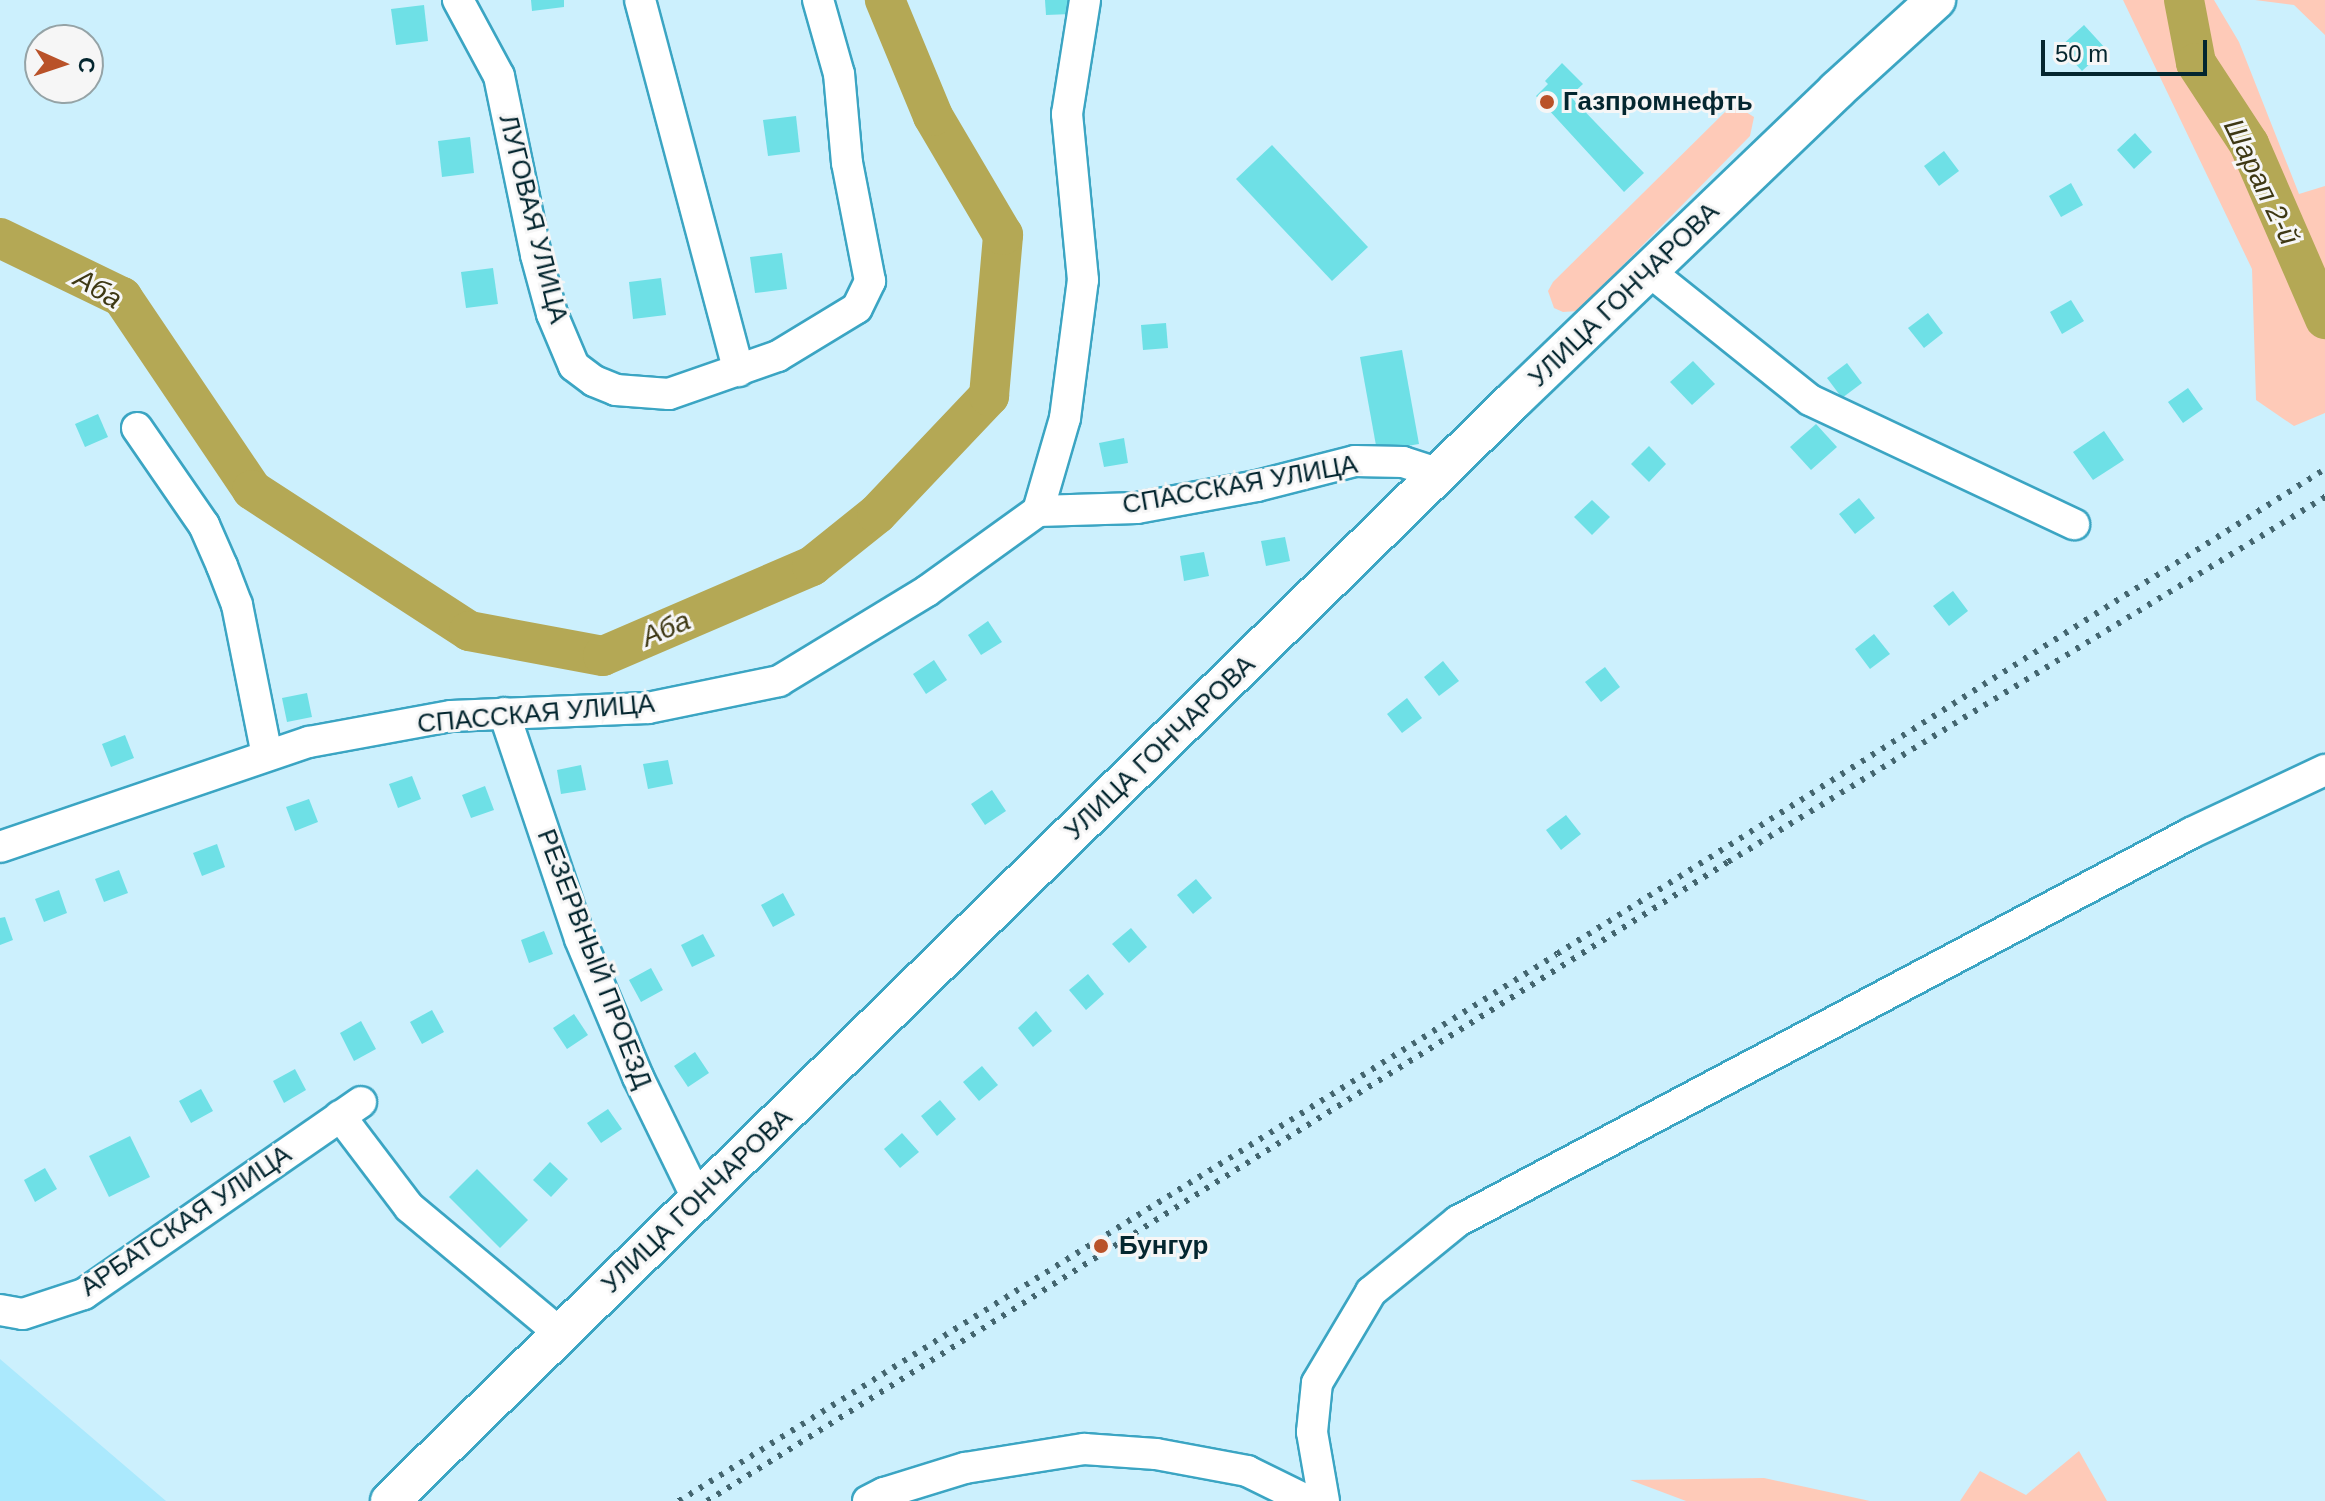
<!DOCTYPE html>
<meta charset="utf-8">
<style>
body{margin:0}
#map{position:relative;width:2325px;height:1501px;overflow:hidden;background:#ccf0fd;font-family:Arial,sans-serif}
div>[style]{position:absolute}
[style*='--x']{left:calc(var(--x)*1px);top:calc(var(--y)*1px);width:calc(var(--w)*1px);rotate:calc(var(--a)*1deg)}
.built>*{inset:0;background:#abe9fd}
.green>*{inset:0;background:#fecab8}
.river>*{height:40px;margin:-20px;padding:0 20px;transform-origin:20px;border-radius:20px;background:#b4a855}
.building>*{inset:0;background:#6ee0e6}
.roads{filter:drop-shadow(2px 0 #3ba5c3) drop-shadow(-2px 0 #3ba5c3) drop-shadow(0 2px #3ba5c3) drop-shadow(0 -2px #3ba5c3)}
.minor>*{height:30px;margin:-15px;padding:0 15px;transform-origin:15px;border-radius:15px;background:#fff}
.major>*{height:38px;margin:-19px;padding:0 19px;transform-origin:19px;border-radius:19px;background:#fff}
.rail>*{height:6px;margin-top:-3px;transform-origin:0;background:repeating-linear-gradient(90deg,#43656f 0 4px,transparent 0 12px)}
.dots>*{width:22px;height:22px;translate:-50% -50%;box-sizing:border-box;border:4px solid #f6f6f6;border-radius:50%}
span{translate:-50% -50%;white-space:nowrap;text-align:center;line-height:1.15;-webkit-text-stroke:6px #f6f6f6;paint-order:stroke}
.poi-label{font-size:26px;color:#04262f;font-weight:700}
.left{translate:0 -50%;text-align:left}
.street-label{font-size:26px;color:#04262f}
.water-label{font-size:28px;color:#3e3814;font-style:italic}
.north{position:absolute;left:24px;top:24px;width:80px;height:80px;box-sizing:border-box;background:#f6f6f6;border:2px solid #95a3a6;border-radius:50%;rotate:93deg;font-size:22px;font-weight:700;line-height:32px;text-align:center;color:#04262f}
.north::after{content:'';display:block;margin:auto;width:28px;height:36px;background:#b95229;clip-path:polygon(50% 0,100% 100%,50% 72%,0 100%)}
.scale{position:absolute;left:2041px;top:40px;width:166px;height:36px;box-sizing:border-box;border:4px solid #04262f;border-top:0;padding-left:10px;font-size:24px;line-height:28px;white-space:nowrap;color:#04262f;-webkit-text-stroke:6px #f6f6f6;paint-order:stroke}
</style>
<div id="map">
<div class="built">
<div style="clip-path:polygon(0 1359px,166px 1501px,0 1501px)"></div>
</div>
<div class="green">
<div style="clip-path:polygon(2123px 0,2214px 0,2239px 42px,2299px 194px,2325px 186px,2325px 275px,2303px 291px,2325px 318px,2325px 413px,2294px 426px,2256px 400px,2252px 269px)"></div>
<div style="clip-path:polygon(2255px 0,2325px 0,2325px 35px,2294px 5px)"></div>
<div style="clip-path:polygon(1738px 107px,1754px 117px,1750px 136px,1578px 311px,1563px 312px,1554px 308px,1548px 291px,1553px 282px,1726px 111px)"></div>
<div style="clip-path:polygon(2079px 1451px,2107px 1501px,1960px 1501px,1980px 1471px,2026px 1495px)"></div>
<div style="clip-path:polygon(1764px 1478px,1870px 1501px,1686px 1501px,1630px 1480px)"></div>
</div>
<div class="river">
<div style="--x:2184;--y:0;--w:64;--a:79.2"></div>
<div style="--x:2196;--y:63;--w:97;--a:56.8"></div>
<div style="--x:2249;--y:144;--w:191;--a:66.5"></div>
<div style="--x:0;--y:238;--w:136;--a:25.8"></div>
<div style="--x:122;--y:297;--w:233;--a:56"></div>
<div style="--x:252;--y:490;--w:259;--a:33"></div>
<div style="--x:469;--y:631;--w:136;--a:10.6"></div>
<div style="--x:603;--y:656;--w:228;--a:-23.3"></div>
<div style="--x:812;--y:566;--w:83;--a:-38.7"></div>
<div style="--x:877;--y:514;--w:163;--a:-46.5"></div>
<div style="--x:989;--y:396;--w:162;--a:-85"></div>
<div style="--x:1003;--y:235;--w:138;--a:-120.5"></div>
<div style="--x:933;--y:116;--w:126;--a:-112.5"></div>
</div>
<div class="building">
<div style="clip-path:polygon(531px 0,564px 0,564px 7px,532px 11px)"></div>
<div style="clip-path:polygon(1045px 0,1070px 0,1071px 14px,1046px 15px)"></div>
<div style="clip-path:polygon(424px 5px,428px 41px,396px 45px,391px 9px)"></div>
<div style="clip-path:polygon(2084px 25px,2106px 49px,2082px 71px,2060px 47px)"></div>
<div style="clip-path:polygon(1562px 63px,1583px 84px,1570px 96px,1644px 173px,1624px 192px,1536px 96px,1548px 84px,1545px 81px)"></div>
<div style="clip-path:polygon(796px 116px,800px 152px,768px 156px,763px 120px)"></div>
<div style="clip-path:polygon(2135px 133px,2152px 152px,2134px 169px,2117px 150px)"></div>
<div style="clip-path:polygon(470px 137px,474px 173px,442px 177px,438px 141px)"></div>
<div style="clip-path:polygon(1272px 145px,1368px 247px,1332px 281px,1236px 179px)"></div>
<div style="clip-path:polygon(1944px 151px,1959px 171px,1939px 186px,1924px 166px)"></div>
<div style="clip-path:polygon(2071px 183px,2083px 205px,2061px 217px,2049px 196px)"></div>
<div style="clip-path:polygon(782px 253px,787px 289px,755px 293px,750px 257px)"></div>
<div style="clip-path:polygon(493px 268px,498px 304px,466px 308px,461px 272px)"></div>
<div style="clip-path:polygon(661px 278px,666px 315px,633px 319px,629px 282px)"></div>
<div style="clip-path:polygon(2071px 300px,2084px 321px,2062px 334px,2050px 312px)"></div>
<div style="clip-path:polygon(1928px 313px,1943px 333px,1924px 348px,1908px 328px)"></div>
<div style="clip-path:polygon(1166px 323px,1168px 348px,1143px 350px,1141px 325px)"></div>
<div style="clip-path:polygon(1402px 350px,1419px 444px,1377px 451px,1360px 357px)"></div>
<div style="clip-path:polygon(1693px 361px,1715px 384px,1692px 405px,1670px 382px)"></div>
<div style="clip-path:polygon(1847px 363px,1862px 383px,1842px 398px,1827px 378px)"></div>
<div style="clip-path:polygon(2188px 388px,2203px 409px,2183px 423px,2168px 402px)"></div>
<div style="clip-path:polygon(98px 414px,108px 437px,85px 447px,75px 424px)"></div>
<div style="clip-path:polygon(1816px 424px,1837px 447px,1811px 470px,1790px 447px)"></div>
<div style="clip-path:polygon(2104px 431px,2124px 460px,2093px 480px,2073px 452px)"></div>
<div style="clip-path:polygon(1124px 438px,1128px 463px,1104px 467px,1099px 443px)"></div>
<div style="clip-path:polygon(1649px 446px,1666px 464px,1649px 482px,1631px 464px)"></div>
<div style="clip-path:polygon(1859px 498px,1875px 518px,1855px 534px,1839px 514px)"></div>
<div style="clip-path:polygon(1592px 500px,1610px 517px,1592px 535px,1574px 517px)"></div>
<div style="clip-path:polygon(1285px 537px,1290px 561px,1266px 566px,1261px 541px)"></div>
<div style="clip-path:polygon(1204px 552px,1209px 576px,1184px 581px,1180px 556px)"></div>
<div style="clip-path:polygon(1953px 591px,1968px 611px,1949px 626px,1933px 606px)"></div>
<div style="clip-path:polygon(988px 621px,1002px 642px,981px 655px,968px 635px)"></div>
<div style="clip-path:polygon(1874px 634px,1890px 654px,1870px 669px,1855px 649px)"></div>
<div style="clip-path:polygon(934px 660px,947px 680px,926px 694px,913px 674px)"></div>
<div style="clip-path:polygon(1443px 661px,1459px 681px,1439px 696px,1424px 677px)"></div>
<div style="clip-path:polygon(1605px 667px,1620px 687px,1601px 702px,1585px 682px)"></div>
<div style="clip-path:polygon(307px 693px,312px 717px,287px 722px,282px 698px)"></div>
<div style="clip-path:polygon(1407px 698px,1422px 718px,1402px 733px,1387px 714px)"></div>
<div style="clip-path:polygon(125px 735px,134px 758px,111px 767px,102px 744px)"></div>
<div style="clip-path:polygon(668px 760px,673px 784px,648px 789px,643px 764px)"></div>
<div style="clip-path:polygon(581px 765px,586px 790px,561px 794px,557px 770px)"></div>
<div style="clip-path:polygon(412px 776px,421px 799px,398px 808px,389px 784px)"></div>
<div style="clip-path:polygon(485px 786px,494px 810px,471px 818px,462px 795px)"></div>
<div style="clip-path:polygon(992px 790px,1006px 811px,985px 825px,971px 804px)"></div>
<div style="clip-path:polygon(309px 799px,318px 822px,295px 831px,286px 807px)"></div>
<div style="clip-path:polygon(1566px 815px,1581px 834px,1561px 850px,1546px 830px)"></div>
<div style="clip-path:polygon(217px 844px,225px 867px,202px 876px,193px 853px)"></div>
<div style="clip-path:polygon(119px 870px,128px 893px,104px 902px,95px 879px)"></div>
<div style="clip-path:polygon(1196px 879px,1212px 898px,1193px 914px,1177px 895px)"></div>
<div style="clip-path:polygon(59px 890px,67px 913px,44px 922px,35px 899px)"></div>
<div style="clip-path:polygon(783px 893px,795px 915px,773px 927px,761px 905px)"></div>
<div style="clip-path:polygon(5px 917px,13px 940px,0 945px,0 918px)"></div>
<div style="clip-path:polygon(1131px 928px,1147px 947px,1129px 963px,1112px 944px)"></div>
<div style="clip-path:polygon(544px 931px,553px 954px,529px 963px,521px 940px)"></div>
<div style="clip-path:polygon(703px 934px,715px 956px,692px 967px,681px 945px)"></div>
<div style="clip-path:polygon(651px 968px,663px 990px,641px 1002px,629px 980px)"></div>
<div style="clip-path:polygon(1088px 974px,1104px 994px,1086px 1010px,1069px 990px)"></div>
<div style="clip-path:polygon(432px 1010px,444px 1032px,422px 1044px,410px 1022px)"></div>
<div style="clip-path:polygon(1036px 1011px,1052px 1031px,1033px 1047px,1018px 1028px)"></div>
<div style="clip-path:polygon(574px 1014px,588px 1035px,567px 1049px,553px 1028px)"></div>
<div style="clip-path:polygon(361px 1021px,376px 1049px,354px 1061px,340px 1033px)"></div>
<div style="clip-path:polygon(695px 1052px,709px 1073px,688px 1087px,674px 1066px)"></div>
<div style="clip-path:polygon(982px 1066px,998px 1085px,979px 1101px,963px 1082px)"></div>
<div style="clip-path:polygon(295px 1069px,306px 1090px,284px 1103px,273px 1081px)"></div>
<div style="clip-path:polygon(201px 1089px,213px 1111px,191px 1123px,179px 1101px)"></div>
<div style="clip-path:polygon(940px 1100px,956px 1119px,937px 1136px,921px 1116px)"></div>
<div style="clip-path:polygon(608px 1109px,622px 1129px,601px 1143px,587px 1123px)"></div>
<div style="clip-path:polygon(902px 1133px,919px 1152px,900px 1168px,884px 1149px)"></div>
<div style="clip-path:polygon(130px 1136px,150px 1177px,109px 1197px,89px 1156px)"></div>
<div style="clip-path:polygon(550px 1162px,568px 1179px,551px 1197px,533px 1180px)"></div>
<div style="clip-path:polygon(45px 1168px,57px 1189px,35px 1202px,24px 1180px)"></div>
<div style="clip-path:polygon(477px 1169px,528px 1220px,500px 1248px,449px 1197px)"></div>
</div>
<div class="roads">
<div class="minor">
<div style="--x:458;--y:0;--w:86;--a:61.7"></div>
<div style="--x:499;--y:76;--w:183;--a:78.3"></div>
<div style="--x:536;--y:255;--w:61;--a:74.8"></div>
<div style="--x:552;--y:314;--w:56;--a:67.1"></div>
<div style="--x:574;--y:366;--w:25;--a:37"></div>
<div style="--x:594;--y:381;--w:24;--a:22"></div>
<div style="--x:616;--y:390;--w:53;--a:4.3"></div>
<div style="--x:669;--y:394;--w:115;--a:-19.2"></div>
<div style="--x:778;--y:356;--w:92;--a:-31.3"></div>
<div style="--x:857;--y:308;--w:30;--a:-64"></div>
<div style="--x:870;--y:281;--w:120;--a:-101"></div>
<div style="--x:847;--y:163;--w:89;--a:-95.1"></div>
<div style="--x:839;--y:74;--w:77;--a:-105.8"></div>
<div style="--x:640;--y:0;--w:384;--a:75.1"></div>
<div style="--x:1649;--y:271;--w:206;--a:38.7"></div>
<div style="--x:1810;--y:400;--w:292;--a:25.2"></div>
<div style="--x:137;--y:428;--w:118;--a:55.4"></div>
<div style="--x:204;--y:525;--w:45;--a:66.3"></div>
<div style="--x:222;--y:566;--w:42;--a:69"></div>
<div style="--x:237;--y:605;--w:153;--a:78.7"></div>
<div style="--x:1038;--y:511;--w:97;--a:-73.8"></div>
<div style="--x:1065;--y:418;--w:139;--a:-82.6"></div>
<div style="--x:1083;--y:280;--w:167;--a:-95.5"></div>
<div style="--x:1067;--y:114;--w:115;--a:-81"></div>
<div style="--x:504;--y:713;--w:238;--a:71.4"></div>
<div style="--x:580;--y:939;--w:150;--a:67.2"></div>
<div style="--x:638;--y:1077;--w:137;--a:64"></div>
<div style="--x:0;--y:847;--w:326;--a:-18.8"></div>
<div style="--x:309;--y:742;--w:144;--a:-10.4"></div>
<div style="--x:451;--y:716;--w:197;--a:-2.3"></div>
<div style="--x:648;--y:708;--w:134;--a:-11.6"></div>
<div style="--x:779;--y:681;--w:173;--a:-31.3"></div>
<div style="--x:927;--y:591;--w:137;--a:-35.8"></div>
<div style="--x:1038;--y:511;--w:99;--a:-1.7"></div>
<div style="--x:1137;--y:508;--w:122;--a:-10.4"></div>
<div style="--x:1257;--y:486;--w:101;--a:-14.3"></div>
<div style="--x:1355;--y:461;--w:48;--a:1.2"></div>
<div style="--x:1403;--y:462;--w:39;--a:18"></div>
<div style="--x:340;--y:1116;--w:114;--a:52.8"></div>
<div style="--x:409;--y:1207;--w:198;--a:39.9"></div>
<div style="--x:0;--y:1310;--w:23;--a:10"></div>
<div style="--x:23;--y:1314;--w:64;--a:-18.2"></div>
<div style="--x:84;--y:1294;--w:337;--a:-34.7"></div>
<div style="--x:868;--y:1501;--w:18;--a:-27"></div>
<div style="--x:884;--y:1493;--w:85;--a:-17.2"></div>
<div style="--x:965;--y:1468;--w:121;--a:-9.1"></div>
<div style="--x:1084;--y:1449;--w:72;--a:4"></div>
<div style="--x:1156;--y:1454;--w:93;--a:10.6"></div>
<div style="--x:1247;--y:1471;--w:68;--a:26.2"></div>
<div style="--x:1324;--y:1501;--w:70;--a:-99.9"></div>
<div style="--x:1312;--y:1432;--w:49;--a:-84.2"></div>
<div style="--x:1317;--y:1383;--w:106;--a:-59.3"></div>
<div style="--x:1371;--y:1292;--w:112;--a:-39.2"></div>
<div style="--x:1458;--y:1221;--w:829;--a:-27.89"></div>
<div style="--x:2191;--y:833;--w:148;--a:-25.2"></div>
</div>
<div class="major">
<div style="--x:390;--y:1501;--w:1575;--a:-44.41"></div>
<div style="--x:1515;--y:399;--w:446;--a:-43.8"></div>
<div style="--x:1837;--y:90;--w:134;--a:-42.3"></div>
</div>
</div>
<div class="rail">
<div style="--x:679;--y:1501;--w:1034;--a:-31.92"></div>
<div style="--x:1557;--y:954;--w:908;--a:-32.27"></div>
<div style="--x:707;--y:1501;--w:1204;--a:-32.04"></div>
<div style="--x:1728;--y:862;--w:700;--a:-31.44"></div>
</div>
<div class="dots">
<div style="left:1547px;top:102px;background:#b95229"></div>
<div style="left:1101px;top:1246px;background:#b95229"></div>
</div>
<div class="poi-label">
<span class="left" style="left:1563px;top:102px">Газпромнефть</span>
<span class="left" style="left:1119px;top:1246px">Бунгур</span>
</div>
<div class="street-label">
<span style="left:533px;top:219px;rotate:76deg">ЛУГОВАЯ УЛИЦА</span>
<span style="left:1624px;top:295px;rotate:-44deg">УЛИЦА ГОНЧАРОВА</span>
<span style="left:1240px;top:485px;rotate:-10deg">СПАССКАЯ УЛИЦА</span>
<span style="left:536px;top:714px;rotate:-5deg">СПАССКАЯ УЛИЦА</span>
<span style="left:1160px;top:748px;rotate:-44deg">УЛИЦА ГОНЧАРОВА</span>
<span style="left:594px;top:959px;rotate:69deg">РЕЗЕРВНЫЙ ПРОЕЗД</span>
<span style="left:697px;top:1201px;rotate:-44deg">УЛИЦА ГОНЧАРОВА</span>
<span style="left:186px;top:1221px;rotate:-34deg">АРБАТСКАЯ УЛИЦА</span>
</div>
<div class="water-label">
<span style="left:2261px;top:182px;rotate:64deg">Шарап 2-й</span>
<span style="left:98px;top:289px;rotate:31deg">Аба</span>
<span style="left:666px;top:629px;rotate:-23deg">Аба</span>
</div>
<div class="north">С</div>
<div class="scale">50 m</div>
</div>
